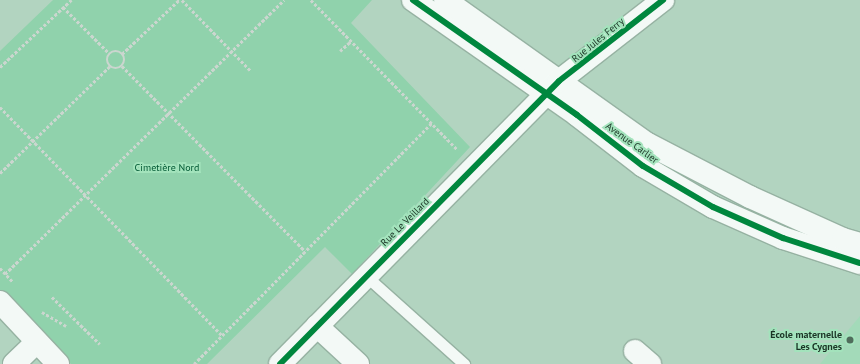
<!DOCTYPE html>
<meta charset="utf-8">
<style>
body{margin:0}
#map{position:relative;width:860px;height:364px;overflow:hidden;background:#b2d4c0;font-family:"PT Sans",sans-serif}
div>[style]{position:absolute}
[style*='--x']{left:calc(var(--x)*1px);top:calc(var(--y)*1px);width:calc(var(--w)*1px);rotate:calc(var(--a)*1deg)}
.built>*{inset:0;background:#a3dab9}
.green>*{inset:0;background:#90d2ac}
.path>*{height:2.5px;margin-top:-1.25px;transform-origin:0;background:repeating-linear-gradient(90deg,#cbd6cf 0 3px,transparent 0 5px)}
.path>.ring{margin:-1.25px;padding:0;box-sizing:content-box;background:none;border:2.5px solid #cbd6cf;border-radius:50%}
.roads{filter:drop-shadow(1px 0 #96b2a2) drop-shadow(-1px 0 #96b2a2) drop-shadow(0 1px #96b2a2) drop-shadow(0 -1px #96b2a2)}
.service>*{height:11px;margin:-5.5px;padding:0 5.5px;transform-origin:5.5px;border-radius:5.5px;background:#f3f9f6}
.minor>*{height:22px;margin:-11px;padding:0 11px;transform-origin:11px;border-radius:11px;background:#f3f9f6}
.cycleway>*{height:6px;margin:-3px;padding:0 3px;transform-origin:3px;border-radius:3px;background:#00873e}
.dots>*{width:11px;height:11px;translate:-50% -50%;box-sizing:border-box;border:2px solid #a3e3bc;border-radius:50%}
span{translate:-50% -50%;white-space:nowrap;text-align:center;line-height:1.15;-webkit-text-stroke:4px #a3e3bc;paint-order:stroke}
.street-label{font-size:10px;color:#1b3526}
.park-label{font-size:10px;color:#005833}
.poi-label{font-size:10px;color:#1b3526;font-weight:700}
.right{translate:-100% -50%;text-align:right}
</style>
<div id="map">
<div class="built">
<div style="clip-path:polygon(860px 316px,860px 364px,820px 364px)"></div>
</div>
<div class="green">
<div style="clip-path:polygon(53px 0,372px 0,351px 23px,470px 147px,352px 274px,325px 247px,207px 364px,71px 364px,0 290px,0 51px)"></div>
</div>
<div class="path">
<div style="--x:182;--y:0;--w:98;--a:45.8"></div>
<div style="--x:311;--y:0;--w:210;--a:45.6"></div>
<div style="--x:63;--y:7;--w:66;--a:45"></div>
<div style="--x:340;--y:51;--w:15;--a:-42"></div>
<div class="ring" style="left:107px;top:51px;width:15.5px;height:15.5px"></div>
<div style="--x:122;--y:54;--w:79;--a:-43.5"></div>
<div style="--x:122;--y:66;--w:260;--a:45.3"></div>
<div style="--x:0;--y:67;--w:98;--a:-43.3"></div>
<div style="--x:0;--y:107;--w:318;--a:45.8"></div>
<div style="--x:0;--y:173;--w:153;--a:-44.2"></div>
<div style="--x:0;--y:268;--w:19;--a:47"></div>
<div style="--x:5;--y:274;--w:391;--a:-44.5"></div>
<div style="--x:52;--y:297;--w:67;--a:44.4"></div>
<div style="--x:42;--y:312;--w:28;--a:30"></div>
<div style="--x:194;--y:364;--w:339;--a:-45.4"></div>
</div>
<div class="roads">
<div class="service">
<div style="--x:366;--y:276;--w:132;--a:41.9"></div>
</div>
<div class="minor">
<div style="--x:413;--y:0;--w:200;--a:35"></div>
<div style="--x:577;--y:115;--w:83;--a:37.7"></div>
<div style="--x:643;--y:166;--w:81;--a:30.4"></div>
<div style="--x:713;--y:207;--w:77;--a:23.9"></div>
<div style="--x:783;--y:238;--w:81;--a:18"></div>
<div style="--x:445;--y:0;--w:249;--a:35.4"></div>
<div style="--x:648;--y:144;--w:115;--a:27.5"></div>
<div style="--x:750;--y:197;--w:102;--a:24.3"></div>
<div style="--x:843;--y:239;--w:18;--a:16"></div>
<div style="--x:0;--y:302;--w:85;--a:46.9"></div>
<div style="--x:317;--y:326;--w:56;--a:42.8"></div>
<div style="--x:635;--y:351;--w:20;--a:41"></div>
<div style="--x:14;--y:364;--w:30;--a:-44"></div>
<div style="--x:280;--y:364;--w:397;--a:-45.4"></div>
<div style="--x:559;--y:81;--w:132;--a:-37.9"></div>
</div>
</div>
<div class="cycleway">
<div style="--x:413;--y:0;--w:200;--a:35"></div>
<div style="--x:577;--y:115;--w:83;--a:37.7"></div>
<div style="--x:643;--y:166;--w:81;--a:30.4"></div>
<div style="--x:713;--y:207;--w:77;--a:23.9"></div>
<div style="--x:783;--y:238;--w:81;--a:18"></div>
<div style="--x:280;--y:364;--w:397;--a:-45.4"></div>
<div style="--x:559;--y:81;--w:132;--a:-37.9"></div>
</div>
<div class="dots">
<div style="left:850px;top:340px;background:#506d5c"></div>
</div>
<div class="street-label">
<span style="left:598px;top:40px;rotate:-39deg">Rue Jules Ferry</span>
<span style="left:632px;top:143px;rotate:36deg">Avenue Carlier</span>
<span style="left:405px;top:222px;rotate:-45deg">Rue Le Veillard</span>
</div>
<div class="park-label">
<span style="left:167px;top:168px">Cimetière Nord</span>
</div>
<div class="poi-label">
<span class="right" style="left:842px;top:340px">École maternelle<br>Les Cygnes</span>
</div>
</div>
